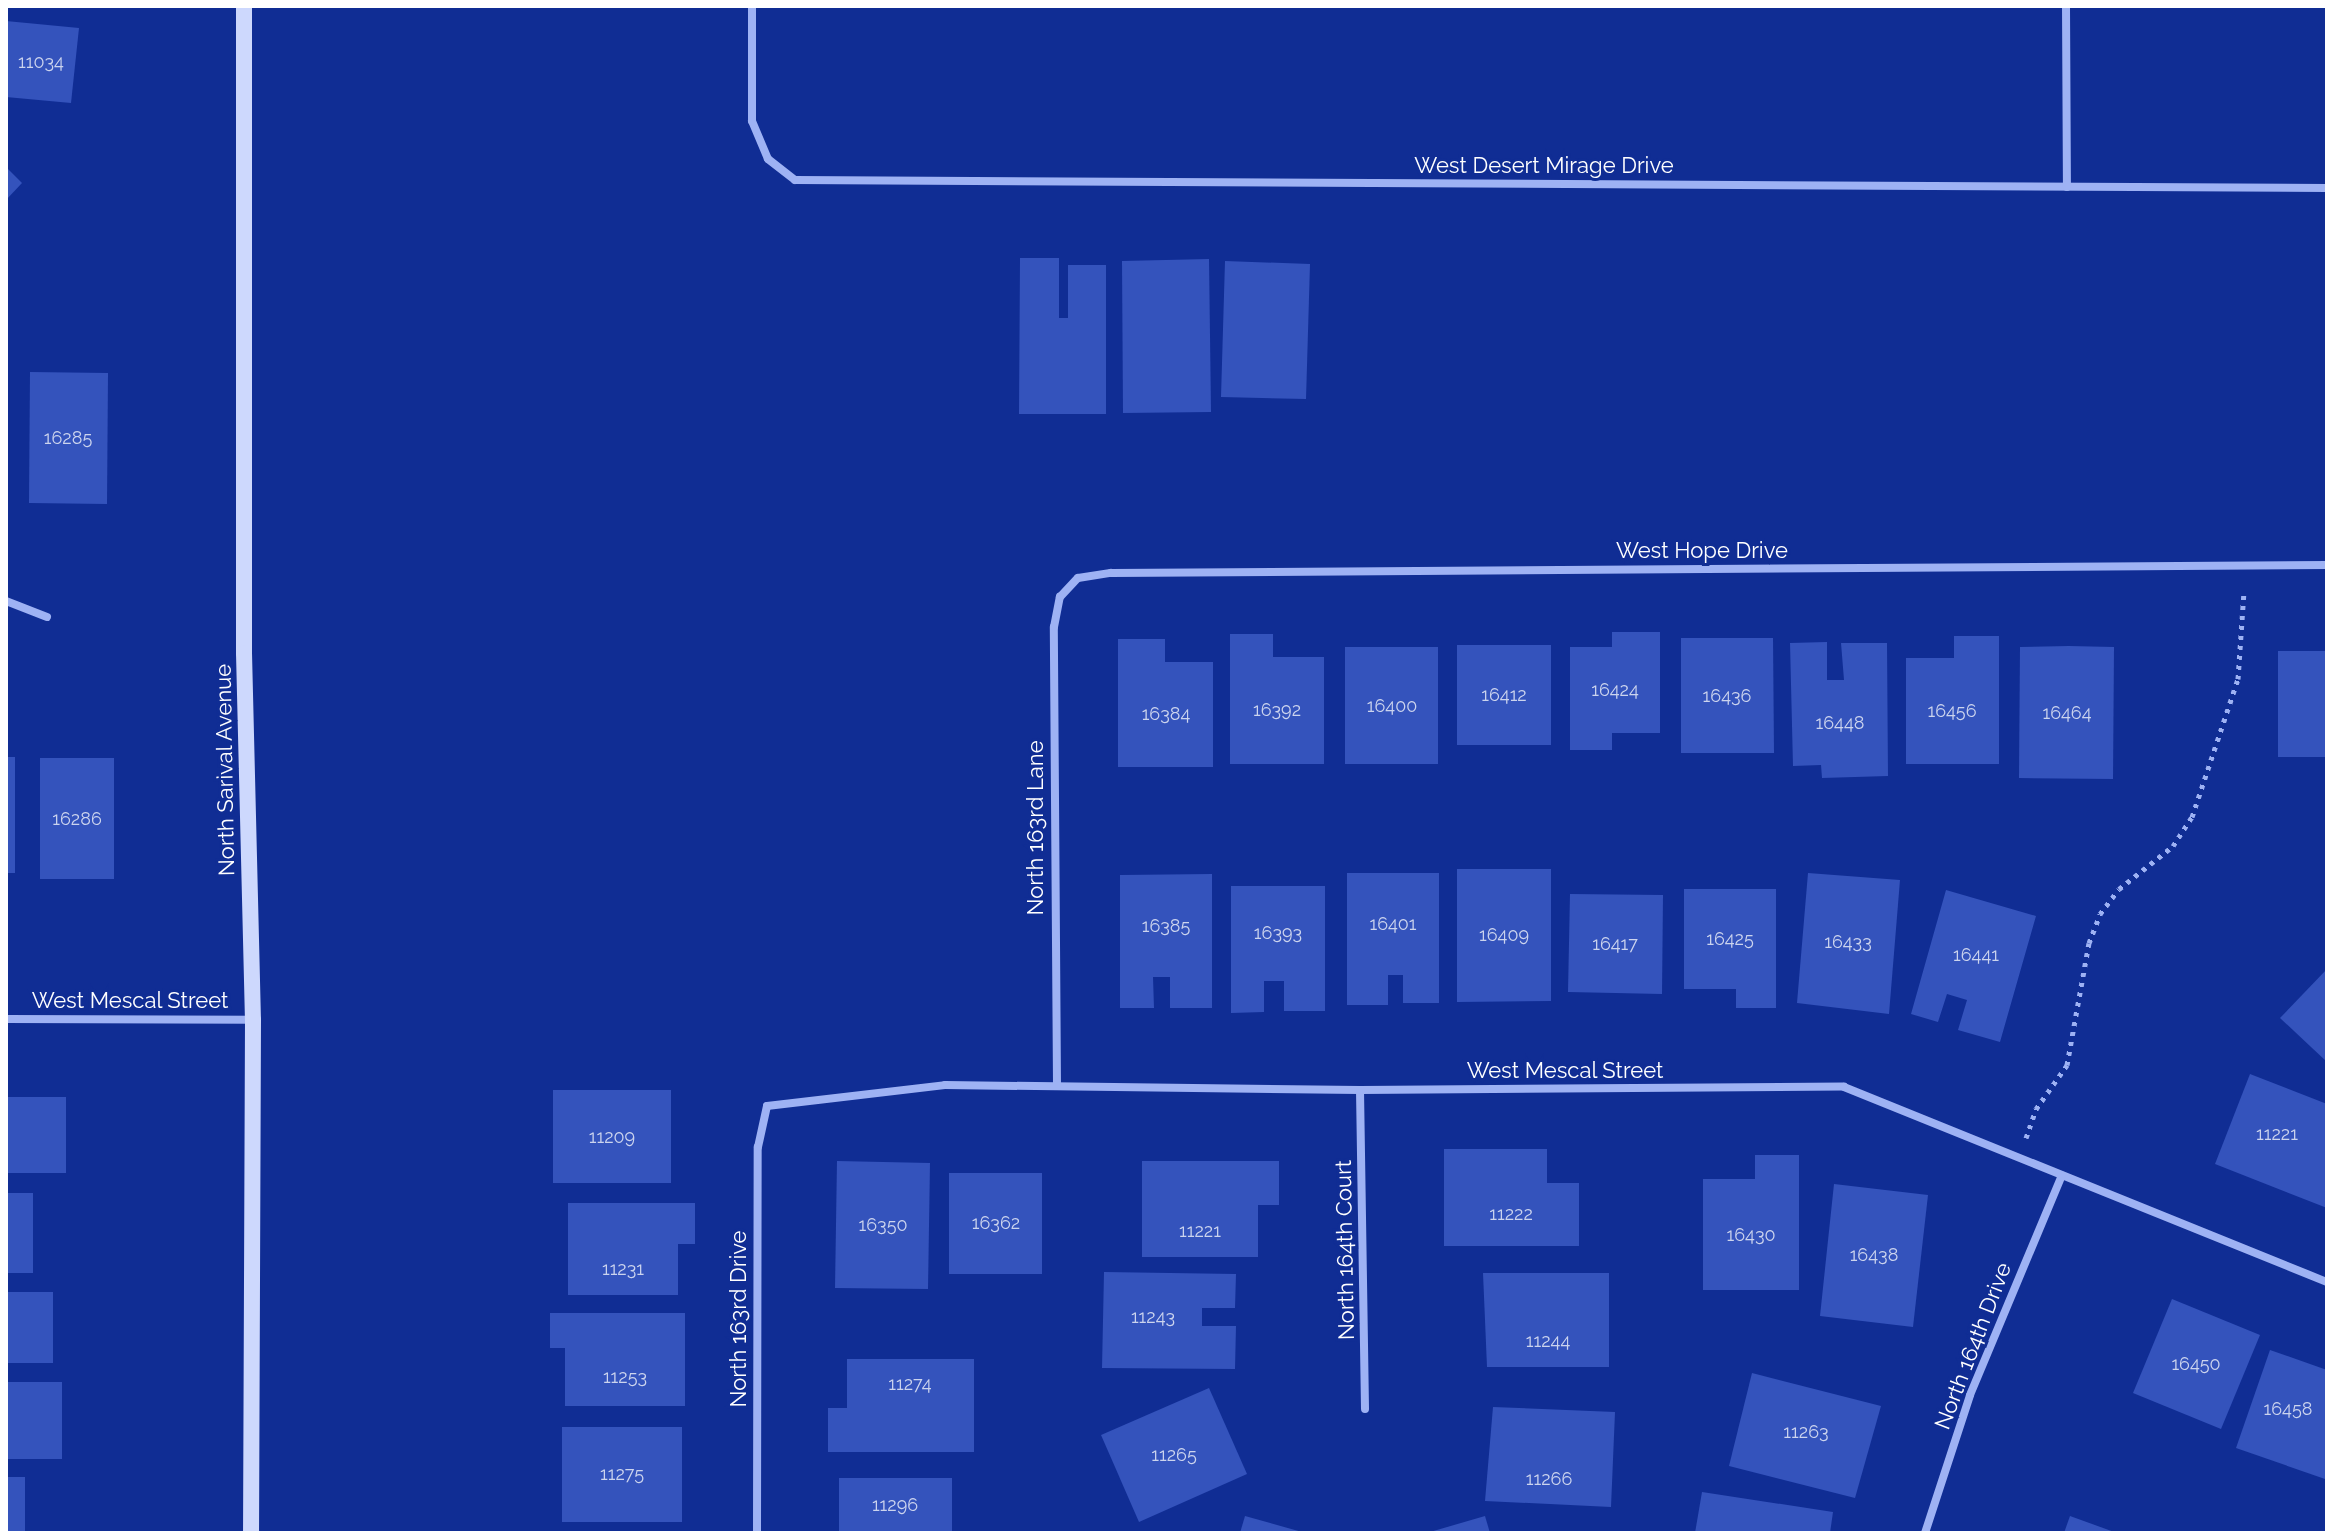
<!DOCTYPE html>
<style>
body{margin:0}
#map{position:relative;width:2333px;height:1539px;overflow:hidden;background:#102d94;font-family:Raleway,sans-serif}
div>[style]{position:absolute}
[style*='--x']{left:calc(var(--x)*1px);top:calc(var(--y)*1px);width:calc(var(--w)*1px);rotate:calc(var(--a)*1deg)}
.building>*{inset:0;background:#3453bc}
.path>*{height:5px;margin-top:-2.5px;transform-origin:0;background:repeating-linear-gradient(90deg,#9eb2f4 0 4px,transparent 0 10px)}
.minor>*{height:8px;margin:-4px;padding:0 4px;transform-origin:4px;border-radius:4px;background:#9eb2f4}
.secondary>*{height:16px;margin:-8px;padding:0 8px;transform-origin:8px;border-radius:8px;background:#cdd8fd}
span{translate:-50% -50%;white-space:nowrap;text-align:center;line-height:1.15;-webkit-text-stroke:6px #102d94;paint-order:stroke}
.number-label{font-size:18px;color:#ccd4ee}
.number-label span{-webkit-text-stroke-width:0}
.street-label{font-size:22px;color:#fff}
.frame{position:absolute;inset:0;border:8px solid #fff;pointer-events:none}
</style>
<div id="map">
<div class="building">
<div style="clip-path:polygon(6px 21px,79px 28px,71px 103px,6px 97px)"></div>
<div style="clip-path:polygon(6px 167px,22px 183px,6px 200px)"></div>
<div style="clip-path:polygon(1020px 258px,1059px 258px,1059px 318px,1068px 318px,1068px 265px,1106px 265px,1106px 414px,1019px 414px)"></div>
<div style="clip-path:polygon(1209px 259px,1211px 412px,1123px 413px,1122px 261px)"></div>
<div style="clip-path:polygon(1225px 261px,1310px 264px,1306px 399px,1221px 397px)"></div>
<div style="clip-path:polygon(30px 372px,108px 373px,107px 504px,29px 503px)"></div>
<div style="clip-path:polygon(1612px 632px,1660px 632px,1660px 733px,1612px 733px,1612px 750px,1570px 750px,1570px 647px,1612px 647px)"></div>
<div style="clip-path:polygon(1230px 634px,1273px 634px,1273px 657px,1324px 657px,1324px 764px,1230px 764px)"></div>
<div style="clip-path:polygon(1954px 636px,1999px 636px,1999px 764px,1906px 764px,1906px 658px,1954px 658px)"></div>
<div style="clip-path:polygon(1681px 638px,1773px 638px,1774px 753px,1681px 753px)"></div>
<div style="clip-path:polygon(1118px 639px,1165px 639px,1165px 662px,1213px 662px,1213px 767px,1118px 767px)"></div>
<div style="clip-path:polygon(1827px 642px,1827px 680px,1844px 680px,1841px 643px,1887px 643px,1888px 776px,1822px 778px,1821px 765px,1793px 766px,1790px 643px)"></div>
<div style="clip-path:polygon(1457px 645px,1551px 645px,1551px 745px,1457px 745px)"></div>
<div style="clip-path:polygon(2069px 646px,2114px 647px,2113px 779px,2019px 778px,2020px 647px)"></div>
<div style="clip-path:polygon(1345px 647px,1438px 647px,1438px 764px,1345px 764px)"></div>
<div style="clip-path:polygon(2278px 651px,2327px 651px,2327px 757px,2278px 757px)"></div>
<div style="clip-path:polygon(6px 757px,15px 757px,15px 873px,6px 873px)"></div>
<div style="clip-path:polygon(40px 758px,114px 758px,114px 879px,40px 879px)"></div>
<div style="clip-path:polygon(1457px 869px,1551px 869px,1551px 1001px,1457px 1002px)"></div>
<div style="clip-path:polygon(1347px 873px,1439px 873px,1439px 1003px,1403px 1003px,1403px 975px,1388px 975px,1388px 1005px,1347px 1005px)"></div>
<div style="clip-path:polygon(1808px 873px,1900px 880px,1889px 1014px,1797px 1003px)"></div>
<div style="clip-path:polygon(1212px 874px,1212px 1008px,1170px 1008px,1170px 977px,1153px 977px,1154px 1008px,1120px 1008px,1120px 875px)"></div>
<div style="clip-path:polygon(1231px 886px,1325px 886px,1325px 1011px,1284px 1011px,1284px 981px,1264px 981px,1264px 1012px,1231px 1013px)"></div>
<div style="clip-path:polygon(1684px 889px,1776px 889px,1776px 1008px,1736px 1008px,1736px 989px,1684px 989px)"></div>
<div style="clip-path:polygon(1946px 890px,2036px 916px,2000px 1042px,1958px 1030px,1967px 1000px,1947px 994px,1938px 1022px,1911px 1014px)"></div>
<div style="clip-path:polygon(1570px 894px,1663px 895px,1662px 994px,1568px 992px)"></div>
<div style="clip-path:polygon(2327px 969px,2327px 1062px,2280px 1018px)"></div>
<div style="clip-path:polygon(2250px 1074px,2327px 1104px,2327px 1208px,2215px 1164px)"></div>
<div style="clip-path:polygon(553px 1090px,671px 1090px,671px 1183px,553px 1183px)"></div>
<div style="clip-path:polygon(6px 1097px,66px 1097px,66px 1173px,6px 1173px)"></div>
<div style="clip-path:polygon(1444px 1149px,1547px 1149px,1547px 1183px,1579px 1183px,1579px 1246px,1444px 1246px)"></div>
<div style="clip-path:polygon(1755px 1155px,1799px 1155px,1799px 1290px,1703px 1290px,1703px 1179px,1755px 1179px)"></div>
<div style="clip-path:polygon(837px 1161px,930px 1163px,928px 1289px,835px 1288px)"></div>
<div style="clip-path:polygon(1142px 1161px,1279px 1161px,1279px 1205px,1258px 1205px,1258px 1257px,1142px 1257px)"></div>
<div style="clip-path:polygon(949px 1173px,1042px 1173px,1042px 1274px,949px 1274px)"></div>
<div style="clip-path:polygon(1834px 1184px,1928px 1195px,1913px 1327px,1820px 1316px)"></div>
<div style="clip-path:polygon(6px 1193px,33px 1193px,33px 1273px,6px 1273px)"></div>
<div style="clip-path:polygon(568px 1203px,695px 1203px,695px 1244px,678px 1244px,678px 1295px,568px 1295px)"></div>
<div style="clip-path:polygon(1104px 1272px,1236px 1274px,1235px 1308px,1202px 1308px,1202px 1326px,1236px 1326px,1235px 1369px,1102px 1368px)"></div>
<div style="clip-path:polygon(1483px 1273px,1609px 1273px,1609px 1367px,1487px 1367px)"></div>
<div style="clip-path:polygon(6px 1292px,53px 1292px,53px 1363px,6px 1363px)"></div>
<div style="clip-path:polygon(2172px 1299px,2260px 1335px,2221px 1429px,2133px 1393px)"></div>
<div style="clip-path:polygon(550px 1313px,685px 1313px,685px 1406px,565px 1406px,565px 1348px,550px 1348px)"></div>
<div style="clip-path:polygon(2270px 1350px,2327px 1370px,2325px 1479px,2236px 1448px)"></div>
<div style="clip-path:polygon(847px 1359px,974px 1359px,974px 1452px,828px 1452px,828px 1408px,847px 1408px)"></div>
<div style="clip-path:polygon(1752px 1373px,1881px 1406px,1855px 1498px,1729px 1466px)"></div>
<div style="clip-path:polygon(6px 1382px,62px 1382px,62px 1459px,6px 1459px)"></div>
<div style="clip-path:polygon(1209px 1388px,1247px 1474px,1139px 1522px,1101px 1435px)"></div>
<div style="clip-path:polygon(1493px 1407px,1615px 1412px,1611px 1507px,1485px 1501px)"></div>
<div style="clip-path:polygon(562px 1427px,682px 1427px,682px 1522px,562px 1522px)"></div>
<div style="clip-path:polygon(6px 1477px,25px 1477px,25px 1533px,6px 1533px)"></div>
<div style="clip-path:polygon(839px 1478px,952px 1478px,952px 1533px,839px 1533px)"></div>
<div style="clip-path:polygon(1702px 1492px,1833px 1512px,1830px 1533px,1695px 1533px)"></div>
<div style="clip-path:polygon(1245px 1516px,1302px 1532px,1302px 1533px,1240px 1533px)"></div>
<div style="clip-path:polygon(1485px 1516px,1490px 1533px,1430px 1533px,1430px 1532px)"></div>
<div style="clip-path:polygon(2070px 1516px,2117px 1533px,2064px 1533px)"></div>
</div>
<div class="path">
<div style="--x:2026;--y:1138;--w:31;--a:-71"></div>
<div style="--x:2036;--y:1109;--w:54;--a:-54.8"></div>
<div style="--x:2067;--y:1065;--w:124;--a:-79.8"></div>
<div style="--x:2089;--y:943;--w:31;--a:-69"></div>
<div style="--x:2100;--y:914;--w:31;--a:-53"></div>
<div style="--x:2119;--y:889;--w:69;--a:-38.5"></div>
<div style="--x:2173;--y:846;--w:35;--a:-57"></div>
<div style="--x:2192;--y:817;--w:145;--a:-71.6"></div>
<div style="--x:2238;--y:679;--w:89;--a:-86.1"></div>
</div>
<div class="minor">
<div style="--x:752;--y:6;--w:115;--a:90"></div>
<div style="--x:752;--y:121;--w:41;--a:67.2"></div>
<div style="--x:768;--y:159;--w:34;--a:38"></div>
<div style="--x:795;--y:180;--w:1532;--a:0.3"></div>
<div style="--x:2066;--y:6;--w:181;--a:89.7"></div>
<div style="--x:6;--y:601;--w:44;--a:21.3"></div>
<div style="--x:6;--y:1019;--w:247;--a:0.2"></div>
<div style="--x:1057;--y:1085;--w:458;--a:-90.4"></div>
<div style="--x:1054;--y:627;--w:31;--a:-79"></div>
<div style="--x:1060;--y:597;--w:26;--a:-47"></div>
<div style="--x:1078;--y:578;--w:33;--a:-9"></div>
<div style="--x:1111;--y:573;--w:1216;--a:-0.38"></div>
<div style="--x:1360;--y:1090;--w:319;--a:89.1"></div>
<div style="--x:757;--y:1533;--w:386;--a:-89.9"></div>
<div style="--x:758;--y:1147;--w:42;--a:-77.6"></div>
<div style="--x:767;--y:1106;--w:179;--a:-6.7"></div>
<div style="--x:945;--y:1085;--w:415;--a:0.7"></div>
<div style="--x:1360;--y:1090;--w:484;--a:-0.4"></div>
<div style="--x:1844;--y:1087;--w:521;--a:21.99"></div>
<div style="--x:1925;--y:1533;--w:145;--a:-71.9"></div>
<div style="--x:1970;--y:1395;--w:238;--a:-67.3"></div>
</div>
<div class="secondary">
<div style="--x:244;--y:6;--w:647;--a:90"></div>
<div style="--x:244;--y:653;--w:367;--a:88.6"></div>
<div style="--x:253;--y:1020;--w:513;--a:90.22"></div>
</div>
<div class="number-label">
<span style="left:41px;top:62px">11034</span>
<span style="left:68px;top:438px">16285</span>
<span style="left:1615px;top:690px">16424</span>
<span style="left:1504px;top:695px">16412</span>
<span style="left:1727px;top:696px">16436</span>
<span style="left:1392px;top:706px">16400</span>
<span style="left:1277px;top:710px">16392</span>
<span style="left:1952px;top:711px">16456</span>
<span style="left:2067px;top:713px">16464</span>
<span style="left:1166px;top:714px">16384</span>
<span style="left:1840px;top:723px">16448</span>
<span style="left:77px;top:819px">16286</span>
<span style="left:1393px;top:924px">16401</span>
<span style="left:1166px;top:926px">16385</span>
<span style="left:1278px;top:933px">16393</span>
<span style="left:1504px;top:935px">16409</span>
<span style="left:1730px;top:939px">16425</span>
<span style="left:1848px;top:942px">16433</span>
<span style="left:1615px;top:944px">16417</span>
<span style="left:1976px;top:955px">16441</span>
<span style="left:2277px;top:1134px">11221</span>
<span style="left:612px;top:1137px">11209</span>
<span style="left:1511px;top:1214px">11222</span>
<span style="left:996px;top:1223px">16362</span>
<span style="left:883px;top:1225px">16350</span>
<span style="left:1200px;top:1231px">11221</span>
<span style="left:1751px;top:1235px">16430</span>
<span style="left:1874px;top:1255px">16438</span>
<span style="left:623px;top:1269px">11231</span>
<span style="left:1153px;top:1317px">11243</span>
<span style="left:1548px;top:1341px">11244</span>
<span style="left:2196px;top:1364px">16450</span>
<span style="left:625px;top:1377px">11253</span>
<span style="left:910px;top:1384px">11274</span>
<span style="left:2288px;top:1409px">16458</span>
<span style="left:1806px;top:1432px">11263</span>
<span style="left:1174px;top:1455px">11265</span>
<span style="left:622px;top:1474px">11275</span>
<span style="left:1549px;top:1479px">11266</span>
<span style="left:895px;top:1505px">11296</span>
</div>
<div class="street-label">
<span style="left:1544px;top:166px">West Desert Mirage Drive</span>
<span style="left:1702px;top:551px">West Hope Drive</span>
<span style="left:225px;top:770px;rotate:-91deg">North Sarival Avenue</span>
<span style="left:1036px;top:828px;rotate:-90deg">North 163rd Lane</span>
<span style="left:130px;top:1001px">West Mescal Street</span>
<span style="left:1565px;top:1071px">West Mescal Street</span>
<span style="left:1345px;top:1250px;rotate:-91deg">North 164th Court</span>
<span style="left:739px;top:1319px;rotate:-90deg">North 163rd Drive</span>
<span style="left:1973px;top:1346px;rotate:-69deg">North 164th Drive</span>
</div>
<div class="frame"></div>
</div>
